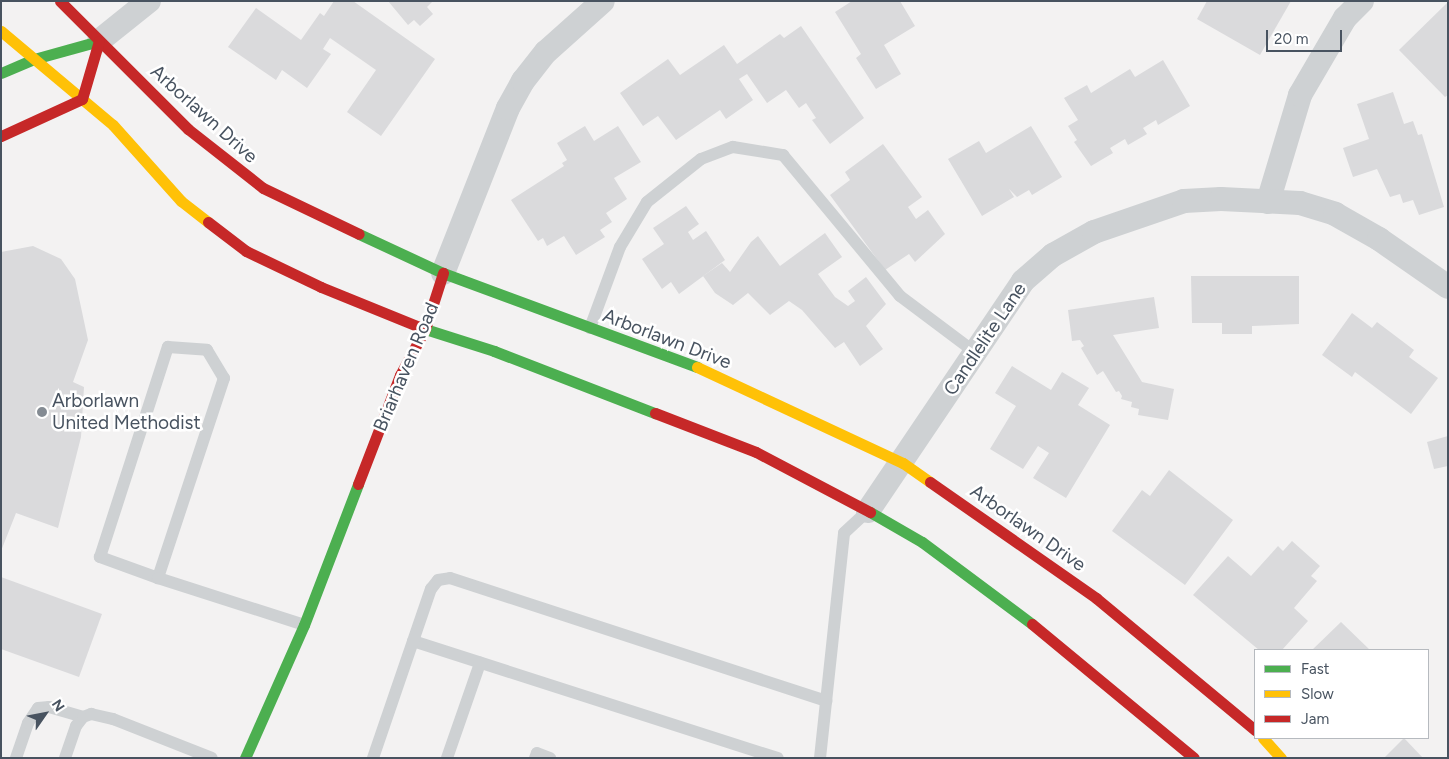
<!DOCTYPE html>
<style>
body{margin:0}
#map{position:relative;width:1449px;height:759px;overflow:hidden;background:#f3f2f2;font-family:Figtree,sans-serif}
div>[style]{position:absolute}
[style*='--x']{left:calc(var(--x)*1px);top:calc(var(--y)*1px);width:calc(var(--w)*1px);rotate:calc(var(--a)*1deg)}
.building>*{inset:0;background:#dadadc}
.lane>*{height:12px;margin:-6px;padding:0 6px;transform-origin:6px;border-radius:6px;background:#ced1d3}
.street>*{height:24px;margin:-12px;padding:0 12px;transform-origin:12px;border-radius:12px;background:#ced1d3}
.fast>*{height:11px;margin:-5.5px;padding:0 5.5px;transform-origin:5.5px;border-radius:5.5px;background:#4caf50}
.slow>*{height:11px;margin:-5.5px;padding:0 5.5px;transform-origin:5.5px;border-radius:5.5px;background:#ffc107}
.jam>*{height:11px;margin:-5.5px;padding:0 5.5px;transform-origin:5.5px;border-radius:5.5px;background:#c62828}
.dots>*{width:14px;height:14px;translate:-50% -50%;box-sizing:border-box;border:2px solid #fff;border-radius:50%}
span{translate:-50% -50%;white-space:nowrap;text-align:center;line-height:1.15;-webkit-text-stroke:5px #fff;paint-order:stroke}
.street-label{font-size:19px;color:#485360}
.poi-label{font-size:19px;color:#485360}
.left{translate:0 -50%;text-align:left}
.frame{position:absolute;inset:0;border:2px solid #485360;pointer-events:none}
.legend{position:absolute;left:1254px;top:649px;width:175px;height:90px;box-sizing:border-box;background:#fff;border:1px solid #b6babf;margin:0;padding:6px 9px;list-style:none;font-size:15px;color:#485360}
.legend li{display:flex;align-items:center;gap:10px;height:25px}
.legend b{width:25px;border:1px solid #b6babf}
.north{position:absolute;left:20px;top:689px;width:50px;height:50px;-webkit-text-stroke:4px #fff;paint-order:stroke;rotate:57deg;font-size:14px;font-weight:700;line-height:20px;text-align:center;color:#485360}
.north::after{content:'';display:block;margin:auto;width:18px;height:22px;background:#485360;clip-path:polygon(50% 0,100% 100%,50% 72%,0 100%)}
.scale{position:absolute;left:1266px;top:30px;width:76px;height:22px;box-sizing:border-box;border:2px solid #485360;border-top:0;padding-left:6px;font-size:15px;line-height:18px;white-space:nowrap;color:#485360;-webkit-text-stroke:4px #fff;paint-order:stroke}
</style>
<div id="map">
<div class="building">
<div style="clip-path:polygon(334px 1px,353px 1px,435px 59px,381px 136px,347px 112px,376px 70px,330px 38px,323px 49px,331px 54px,307px 88px,282px 70px,276px 80px,228px 47px,256px 8px,301px 40px,320px 13px,324px 16px)"></div>
<div style="clip-path:polygon(388px 1px,433px 1px,427px 7px,433px 14px,420px 26px,414px 20px,408px 25px)"></div>
<div style="clip-path:polygon(852px 1px,900px 1px,915px 26px,884px 45px,901px 74px,876px 89px,856px 58px,861px 54px,835px 12px)"></div>
<div style="clip-path:polygon(1207px 1px,1291px 1px,1260px 55px,1197px 19px)"></div>
<div style="clip-path:polygon(1448px 2px,1448px 95px,1445px 97px,1399px 50px)"></div>
<div style="clip-path:polygon(801px 26px,864px 118px,830px 144px,812px 120px,816px 118px,806px 103px,799px 108px,786px 90px,767px 103px,747px 74px,739px 79px,753px 100px,726px 119px,720px 110px,676px 140px,658px 116px,643px 126px,620px 93px,668px 59px,680px 75px,724px 45px,737px 64px,780px 34px,784px 38px)"></div>
<div style="clip-path:polygon(1163px 60px,1190px 106px,1158px 125px,1156px 120px,1143px 128px,1147px 134px,1128px 145px,1125px 139px,1110px 148px,1113px 153px,1091px 166px,1074px 142px,1077px 140px,1068px 126px,1078px 120px,1064px 98px,1087px 85px,1091px 93px,1130px 69px,1135px 77px)"></div>
<div style="clip-path:polygon(1393px 92px,1404px 124px,1413px 121px,1418px 135px,1422px 134px,1444px 207px,1419px 215px,1413px 200px,1403px 203px,1400px 194px,1390px 197px,1377px 169px,1353px 177px,1343px 148px,1369px 139px,1357px 104px)"></div>
<div style="clip-path:polygon(585px 126px,594px 141px,618px 126px,641px 162px,614px 178px,627px 199px,606px 213px,612px 222px,600px 230px,605px 237px,576px 255px,564px 236px,547px 246px,543px 238px,538px 241px,511px 200px,564px 166px,562px 163px,567px 160px,557px 143px)"></div>
<div style="clip-path:polygon(1031px 126px,1062px 177px,1032px 195px,1029px 190px,1017px 197px,1009px 189px,1014px 197px,982px 216px,948px 159px,979px 141px,986px 153px)"></div>
<div style="clip-path:polygon(883px 144px,922px 197px,908px 207px,916px 219px,928px 210px,945px 234px,915px 262px,909px 254px,885px 270px,830px 195px,850px 180px,845px 172px)"></div>
<div style="clip-path:polygon(686px 206px,699px 224px,688px 232px,693px 240px,706px 231px,725px 260px,679px 294px,671px 282px,662px 289px,642px 259px,664px 244px,653px 228px)"></div>
<div style="clip-path:polygon(825px 233px,842px 257px,818px 274px,835px 297px,848px 306px,855px 301px,848px 291px,866px 277px,886px 304px,866px 326px,883px 349px,860px 366px,844px 342px,835px 348px,802px 310px,789px 301px,770px 315px,748px 293px,733px 305px,715px 293px,703px 276px,722px 263px,730px 272px,751px 242px,758px 236px,780px 266px)"></div>
<div style="clip-path:polygon(33px 246px,61px 259px,75px 279px,88px 340px,73px 382px,84px 387px,81px 437px,58px 528px,16px 513px,1px 551px,1px 252px)"></div>
<div style="clip-path:polygon(1191px 276px,1299px 276px,1299px 324px,1252px 326px,1252px 334px,1222px 334px,1222px 323px,1192px 323px)"></div>
<div style="clip-path:polygon(1154px 297px,1159px 328px,1113px 335px,1142px 382px,1174px 389px,1168px 420px,1138px 415px,1139px 409px,1131px 407px,1132px 402px,1121px 399px,1122px 396px,1119px 391px,1116px 392px,1103px 371px,1097px 375px,1081px 348px,1084px 346px,1080px 340px,1072px 341px,1068px 310px)"></div>
<div style="clip-path:polygon(1352px 313px,1372px 328px,1377px 322px,1414px 350px,1409px 357px,1438px 378px,1411px 414px,1355px 372px,1352px 377px,1322px 355px)"></div>
<div style="clip-path:polygon(1012px 366px,1051px 390px,1062px 372px,1089px 388px,1078px 405px,1110px 425px,1066px 498px,1033px 478px,1049px 453px,1038px 446px,1023px 469px,990px 449px,1016px 406px,995px 393px)"></div>
<div style="clip-path:polygon(1448px 436px,1448px 466px,1434px 469px,1427px 442px)"></div>
<div style="clip-path:polygon(1169px 470px,1233px 520px,1185px 585px,1112px 531px,1142px 490px,1150px 496px)"></div>
<div style="clip-path:polygon(1292px 541px,1320px 566px,1311px 576px,1317px 581px,1294px 608px,1308px 621px,1282px 650px,1259px 650px,1193px 595px,1228px 556px,1251px 576px,1278px 546px,1283px 551px)"></div>
<div style="clip-path:polygon(1px 577px,102px 614px,79px 677px,1px 649px)"></div>
<div style="clip-path:polygon(1341px 622px,1370px 650px,1312px 650px)"></div>
<div style="clip-path:polygon(1404px 738px,1423px 758px,1384px 758px)"></div>
</div>
<div class="lane">
<div style="--x:590;--y:328;--w:86;--a:-69.7"></div>
<div style="--x:620;--y:247;--w:52;--a:-59"></div>
<div style="--x:647;--y:202;--w:69;--a:-38.5"></div>
<div style="--x:701;--y:159;--w:34;--a:-21"></div>
<div style="--x:733;--y:147;--w:51;--a:9.1"></div>
<div style="--x:783;--y:155;--w:183;--a:50.3"></div>
<div style="--x:900;--y:296;--w:95;--a:36.9"></div>
<div style="--x:158;--y:578;--w:62;--a:-160.1"></div>
<div style="--x:100;--y:557;--w:221;--a:-72.1"></div>
<div style="--x:168;--y:347;--w:39;--a:4"></div>
<div style="--x:207;--y:350;--w:33;--a:59"></div>
<div style="--x:224;--y:378;--w:211;--a:108.3"></div>
<div style="--x:158;--y:578;--w:153;--a:17.8"></div>
<div style="--x:413;--y:641;--w:383;--a:17.8"></div>
<div style="--x:16;--y:758;--w:37;--a:-71"></div>
<div style="--x:28;--y:723;--w:18;--a:-56"></div>
<div style="--x:38;--y:708;--w:11;--a:-5"></div>
<div style="--x:49;--y:707;--w:35;--a:16"></div>
<div style="--x:65;--y:758;--w:34;--a:-71"></div>
<div style="--x:76;--y:726;--w:11;--a:-52"></div>
<div style="--x:83;--y:717;--w:9;--a:-21"></div>
<div style="--x:91;--y:714;--w:23;--a:13"></div>
<div style="--x:113;--y:719;--w:106;--a:21.5"></div>
<div style="--x:373;--y:758;--w:179;--a:-71.1"></div>
<div style="--x:431;--y:589;--w:11;--a:-52"></div>
<div style="--x:438;--y:580;--w:12;--a:-9"></div>
<div style="--x:450;--y:578;--w:396;--a:18.1"></div>
<div style="--x:447;--y:758;--w:101;--a:-70.8"></div>
<div style="--x:535;--y:758;--w:5;--a:-68"></div>
<div style="--x:537;--y:753;--w:14;--a:21"></div>
<div style="--x:820;--y:758;--w:226;--a:-83.9"></div>
<div style="--x:844;--y:533;--w:33;--a:-43"></div>
</div>
<div class="street">
<div style="--x:99;--y:41;--w:64;--a:-38.7"></div>
<div style="--x:1268;--y:202;--w:112;--a:-73.3"></div>
<div style="--x:1300;--y:95;--w:89;--a:-59.7"></div>
<div style="--x:1345;--y:18;--w:24;--a:-45"></div>
<div style="--x:443;--y:273;--w:177;--a:-68.5"></div>
<div style="--x:508;--y:108;--w:31;--a:-61"></div>
<div style="--x:523;--y:81;--w:37;--a:-52"></div>
<div style="--x:546;--y:52;--w:76;--a:-41.8"></div>
<div style="--x:868;--y:511;--w:277;--a:-56"></div>
<div style="--x:1023;--y:281;--w:40;--a:-41"></div>
<div style="--x:1053;--y:255;--w:47;--a:-29.3"></div>
<div style="--x:1094;--y:232;--w:95;--a:-19"></div>
<div style="--x:1184;--y:201;--w:37;--a:-3"></div>
<div style="--x:1221;--y:199;--w:79;--a:2.9"></div>
<div style="--x:1300;--y:203;--w:37;--a:17"></div>
<div style="--x:1335;--y:214;--w:51;--a:29.6"></div>
<div style="--x:1379;--y:239;--w:84;--a:34.8"></div>
</div>
<div class="fast">
<div style="--x:1;--y:73;--w:36;--a:-23"></div>
<div style="--x:34;--y:59;--w:67;--a:-15.5"></div>
<div style="--x:359;--y:234;--w:93;--a:24.9"></div>
<div style="--x:443;--y:273;--w:271;--a:20.3"></div>
<div style="--x:422;--y:328;--w:76;--a:17.7"></div>
<div style="--x:494;--y:351;--w:173;--a:21.1"></div>
<div style="--x:870;--y:512;--w:60;--a:30"></div>
<div style="--x:922;--y:542;--w:137;--a:36.7"></div>
<div style="--x:245;--y:758;--w:145;--a:-66.1"></div>
<div style="--x:304;--y:625;--w:151;--a:-69"></div>
</div>
<div class="slow">
<div style="--x:1;--y:31;--w:146;--a:40"></div>
<div style="--x:113;--y:125;--w:102;--a:48.2"></div>
<div style="--x:181;--y:201;--w:34;--a:38"></div>
<div style="--x:697;--y:367;--w:227;--a:25"></div>
<div style="--x:903;--y:463;--w:33;--a:35"></div>
<div style="--x:1263;--y:738;--w:27;--a:48"></div>
</div>
<div class="jam">
<div style="--x:60;--y:1;--w:181;--a:45"></div>
<div style="--x:188;--y:129;--w:95;--a:38.2"></div>
<div style="--x:263;--y:188;--w:106;--a:25.6"></div>
<div style="--x:1;--y:136;--w:89;--a:-24.6"></div>
<div style="--x:82;--y:99;--w:60;--a:-73.7"></div>
<div style="--x:208;--y:222;--w:48;--a:37.3"></div>
<div style="--x:246;--y:251;--w:83;--a:25.6"></div>
<div style="--x:321;--y:287;--w:109;--a:22.1"></div>
<div style="--x:655;--y:413;--w:108;--a:21.1"></div>
<div style="--x:756;--y:452;--w:129;--a:27.8"></div>
<div style="--x:930;--y:482;--w:203;--a:34.9"></div>
<div style="--x:1096;--y:598;--w:207;--a:39.7"></div>
<div style="--x:358;--y:484;--w:117;--a:-68.9"></div>
<div style="--x:400;--y:375;--w:52;--a:-61.5"></div>
<div style="--x:425;--y:329;--w:59;--a:-72.2"></div>
<div style="--x:1032;--y:624;--w:210;--a:39.6"></div>
</div>
<div class="dots">
<div style="left:42px;top:412px;background:#848b93"></div>
</div>
<div class="street-label">
<span style="left:204px;top:114px;rotate:42deg">Arborlawn Drive</span>
<span style="left:667px;top:339px;rotate:21deg">Arborlawn Drive</span>
<span style="left:985px;top:339px;rotate:-56deg">Candlelite Lane</span>
<span style="left:406px;top:367px;rotate:-67deg">Briarhaven Road</span>
<span style="left:1028px;top:528px;rotate:35deg">Arborlawn Drive</span>
</div>
<div class="poi-label">
<span class="left" style="left:52px;top:412px">Arborlawn<br>United Methodist</span>
</div>
<div class="frame"></div>
<ul class="legend">
<li><b style="height:6px;background:#4caf50"></b>Fast</li>
<li><b style="height:6px;background:#ffc107"></b>Slow</li>
<li><b style="height:6px;background:#c62828"></b>Jam</li>
</ul>
<div class="north">N</div>
<div class="scale">20 m</div>
</div>
